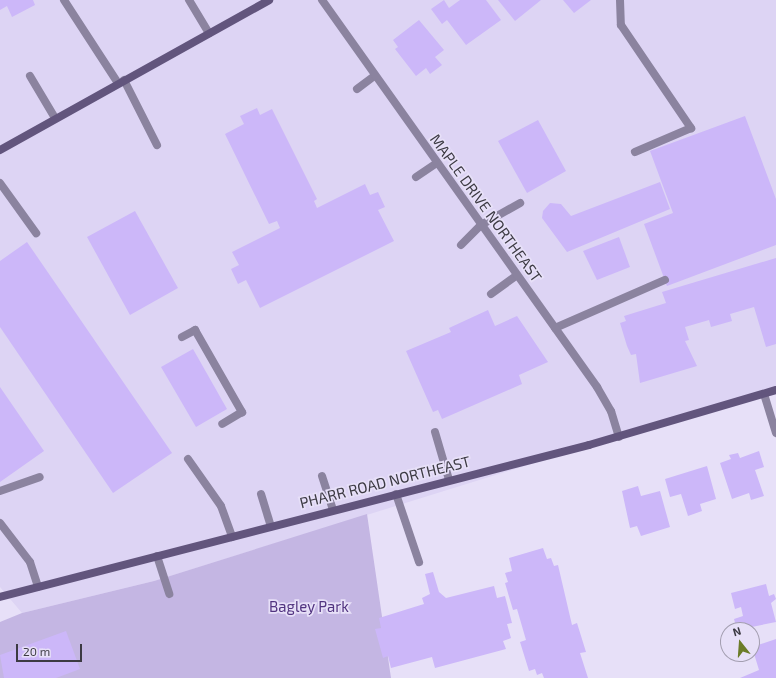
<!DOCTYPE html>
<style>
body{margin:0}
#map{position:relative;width:776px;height:678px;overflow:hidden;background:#e7e0f8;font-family:"Exo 2",sans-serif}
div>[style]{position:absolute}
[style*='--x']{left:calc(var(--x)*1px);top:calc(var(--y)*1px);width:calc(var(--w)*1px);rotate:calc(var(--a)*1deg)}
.built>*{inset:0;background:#ddd4f4}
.green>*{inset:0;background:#c4b6e3}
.building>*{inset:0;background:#ccb7f9}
.lane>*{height:8px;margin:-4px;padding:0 4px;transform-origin:4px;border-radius:4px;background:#8b839f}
.street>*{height:8px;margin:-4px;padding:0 4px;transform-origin:4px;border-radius:4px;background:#8b839f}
.secondary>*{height:8px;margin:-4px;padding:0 4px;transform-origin:4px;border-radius:4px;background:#62557d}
span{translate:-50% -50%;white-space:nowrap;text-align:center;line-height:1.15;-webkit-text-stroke:3.5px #e7e0f8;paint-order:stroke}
.street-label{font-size:15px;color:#3c3a43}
.park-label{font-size:15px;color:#523480}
.north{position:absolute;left:720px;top:622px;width:40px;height:40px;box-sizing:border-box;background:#e7e0f8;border:1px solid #a39eb0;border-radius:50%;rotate:343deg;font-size:11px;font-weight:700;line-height:16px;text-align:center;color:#3c3a43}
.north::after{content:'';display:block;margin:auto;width:14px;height:18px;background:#6c7c29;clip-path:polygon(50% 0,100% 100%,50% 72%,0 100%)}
.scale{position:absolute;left:16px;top:644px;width:66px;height:18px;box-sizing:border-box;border:2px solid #3c3a43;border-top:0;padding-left:5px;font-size:12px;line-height:14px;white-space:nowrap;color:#3c3a43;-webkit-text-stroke:3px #e7e0f8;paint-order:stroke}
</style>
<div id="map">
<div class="built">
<div style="clip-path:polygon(0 0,776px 0,776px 394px,602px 442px,154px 581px,22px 613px,0 587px)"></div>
</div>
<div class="green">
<div style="clip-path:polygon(367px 514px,391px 678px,0 678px,0 622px,22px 613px,154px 581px)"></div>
</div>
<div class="building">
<div style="clip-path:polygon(0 0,33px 0,35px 5px,12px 17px,7px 6px,0 10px)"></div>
<div style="clip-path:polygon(444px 0,449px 8px,460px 0,486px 0,501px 20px,466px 45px,447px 20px,442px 24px,431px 9px)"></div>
<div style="clip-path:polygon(498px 0,541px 0,515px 21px)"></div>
<div style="clip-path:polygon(563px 0,591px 0,574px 13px)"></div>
<div style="clip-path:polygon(419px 20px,444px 50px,435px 57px,442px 65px,430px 74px,426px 68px,416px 76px,395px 49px,398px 47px,393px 40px)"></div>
<div style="clip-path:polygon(257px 108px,260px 115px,272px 109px,317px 199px,314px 201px,317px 208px,365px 184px,370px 195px,378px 192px,385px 207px,378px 210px,394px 241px,260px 308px,246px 280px,238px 284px,231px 269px,239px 265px,232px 252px,280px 228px,277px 221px,269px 224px,225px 134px,244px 124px,240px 116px)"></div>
<div style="clip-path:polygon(745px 116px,776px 199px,776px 245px,667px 286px,644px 224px,673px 213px,650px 151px)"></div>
<div style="clip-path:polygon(538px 120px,566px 171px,527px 193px,498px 141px)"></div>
<div style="clip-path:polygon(660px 182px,670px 209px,567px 252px,542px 218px,543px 211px,550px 203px,561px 204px,571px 216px)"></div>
<div style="clip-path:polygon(135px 211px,178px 288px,130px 315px,87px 237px)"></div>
<div style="clip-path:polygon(619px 237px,630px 267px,597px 280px,583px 251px)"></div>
<div style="clip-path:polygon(27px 242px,172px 453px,113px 493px,0 327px,0 261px)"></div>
<div style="clip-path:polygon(776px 258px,776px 344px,766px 347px,754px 307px,730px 314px,732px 321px,711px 327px,709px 320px,685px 327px,689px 340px,685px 341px,697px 366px,640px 383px,636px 354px,631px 355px,627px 346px,620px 323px,626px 321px,624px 316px,666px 303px,662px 292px)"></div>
<div style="clip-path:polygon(488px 310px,495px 326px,517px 316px,548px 362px,519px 375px,522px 384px,442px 419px,438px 410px,433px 412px,406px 351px,451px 332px,449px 328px)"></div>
<div style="clip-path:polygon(193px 349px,227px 409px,196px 427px,161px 367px)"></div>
<div style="clip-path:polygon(0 387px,44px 451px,0 482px)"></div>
<div style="clip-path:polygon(759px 451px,764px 467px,755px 470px,764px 496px,751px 500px,749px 493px,732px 499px,720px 463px,731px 459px,729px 455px,738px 453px,740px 458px)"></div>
<div style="clip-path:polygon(707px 466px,716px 499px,700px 504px,702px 511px,688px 516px,681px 494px,670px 497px,665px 479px)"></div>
<div style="clip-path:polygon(638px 486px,641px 496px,660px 491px,670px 527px,641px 536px,637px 526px,630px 528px,622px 491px)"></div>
<div style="clip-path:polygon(543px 548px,547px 559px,551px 558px,554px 566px,558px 565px,572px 625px,577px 623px,586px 652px,580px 653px,588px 678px,544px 678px,542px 673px,537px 675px,535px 669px,529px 671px,520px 642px,526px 640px,517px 609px,513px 610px,505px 583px,508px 582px,505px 573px,512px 571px,509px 558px)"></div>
<div style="clip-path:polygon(433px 572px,439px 592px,446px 598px,494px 586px,497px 598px,505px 596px,512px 623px,507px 624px,511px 638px,503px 641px,506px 649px,435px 668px,432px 657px,391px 668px,388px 656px,383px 658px,375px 629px,381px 628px,379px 618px,424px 604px,422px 598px,430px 594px,425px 574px)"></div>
<div style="clip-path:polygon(766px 584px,769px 596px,774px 594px,776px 599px,771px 603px,776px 622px,737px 630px,734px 619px,743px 616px,741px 607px,735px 609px,731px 593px)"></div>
<div style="clip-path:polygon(66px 631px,80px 669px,56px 678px,4px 678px,0 655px)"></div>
<div style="clip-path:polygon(776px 639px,776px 678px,740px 678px,759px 670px,752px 647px)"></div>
</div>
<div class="lane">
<div style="--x:64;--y:0;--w:99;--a:57"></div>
<div style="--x:189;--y:0;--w:39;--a:59"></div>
<div style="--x:620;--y:0;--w:25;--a:88"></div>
<div style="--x:621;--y:25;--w:125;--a:55.8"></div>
<div style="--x:691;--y:128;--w:61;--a:156.8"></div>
<div style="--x:30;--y:76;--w:49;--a:59.2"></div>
<div style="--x:124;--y:80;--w:73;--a:63.1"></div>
<div style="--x:357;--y:89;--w:21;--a:-37"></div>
<div style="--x:416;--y:177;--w:25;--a:-34"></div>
<div style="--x:0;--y:183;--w:62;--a:54.2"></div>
<div style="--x:461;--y:245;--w:28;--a:-45"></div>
<div style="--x:481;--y:225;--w:45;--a:-29.4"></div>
<div style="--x:491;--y:294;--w:32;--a:-36"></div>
<div style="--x:555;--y:328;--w:120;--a:-23.6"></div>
<div style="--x:182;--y:337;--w:15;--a:-28"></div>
<div style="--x:195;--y:330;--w:95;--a:60.2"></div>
<div style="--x:242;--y:412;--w:23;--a:149"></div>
<div style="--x:435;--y:432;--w:50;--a:73.7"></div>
<div style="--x:188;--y:459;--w:57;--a:54.9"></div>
<div style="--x:221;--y:506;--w:33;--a:70"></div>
<div style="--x:322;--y:476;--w:36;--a:72"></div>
<div style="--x:0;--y:491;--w:42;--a:-19.3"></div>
<div style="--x:261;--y:494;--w:34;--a:73"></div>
<div style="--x:396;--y:494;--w:72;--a:71.3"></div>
<div style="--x:157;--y:556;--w:40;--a:72"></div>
</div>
<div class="street">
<div style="--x:322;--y:0;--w:475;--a:54.6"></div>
<div style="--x:597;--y:387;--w:28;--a:60"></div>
<div style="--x:611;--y:411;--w:27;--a:73"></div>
<div style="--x:764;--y:394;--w:41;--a:72.9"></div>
<div style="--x:0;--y:523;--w:49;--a:52.4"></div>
<div style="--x:30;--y:562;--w:26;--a:72"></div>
</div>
<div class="secondary">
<div style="--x:0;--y:150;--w:308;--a:-29.1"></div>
<div style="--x:0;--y:597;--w:608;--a:-14.47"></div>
<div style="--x:589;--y:445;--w:195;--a:-16.4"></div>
</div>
<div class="street-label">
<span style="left:486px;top:208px;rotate:54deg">MAPLE DRIVE NORTHEAST</span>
<span style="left:385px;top:482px;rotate:-14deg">PHARR ROAD NORTHEAST</span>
</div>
<div class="park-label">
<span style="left:309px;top:607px">Bagley Park</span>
</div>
<div class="north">N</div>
<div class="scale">20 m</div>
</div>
